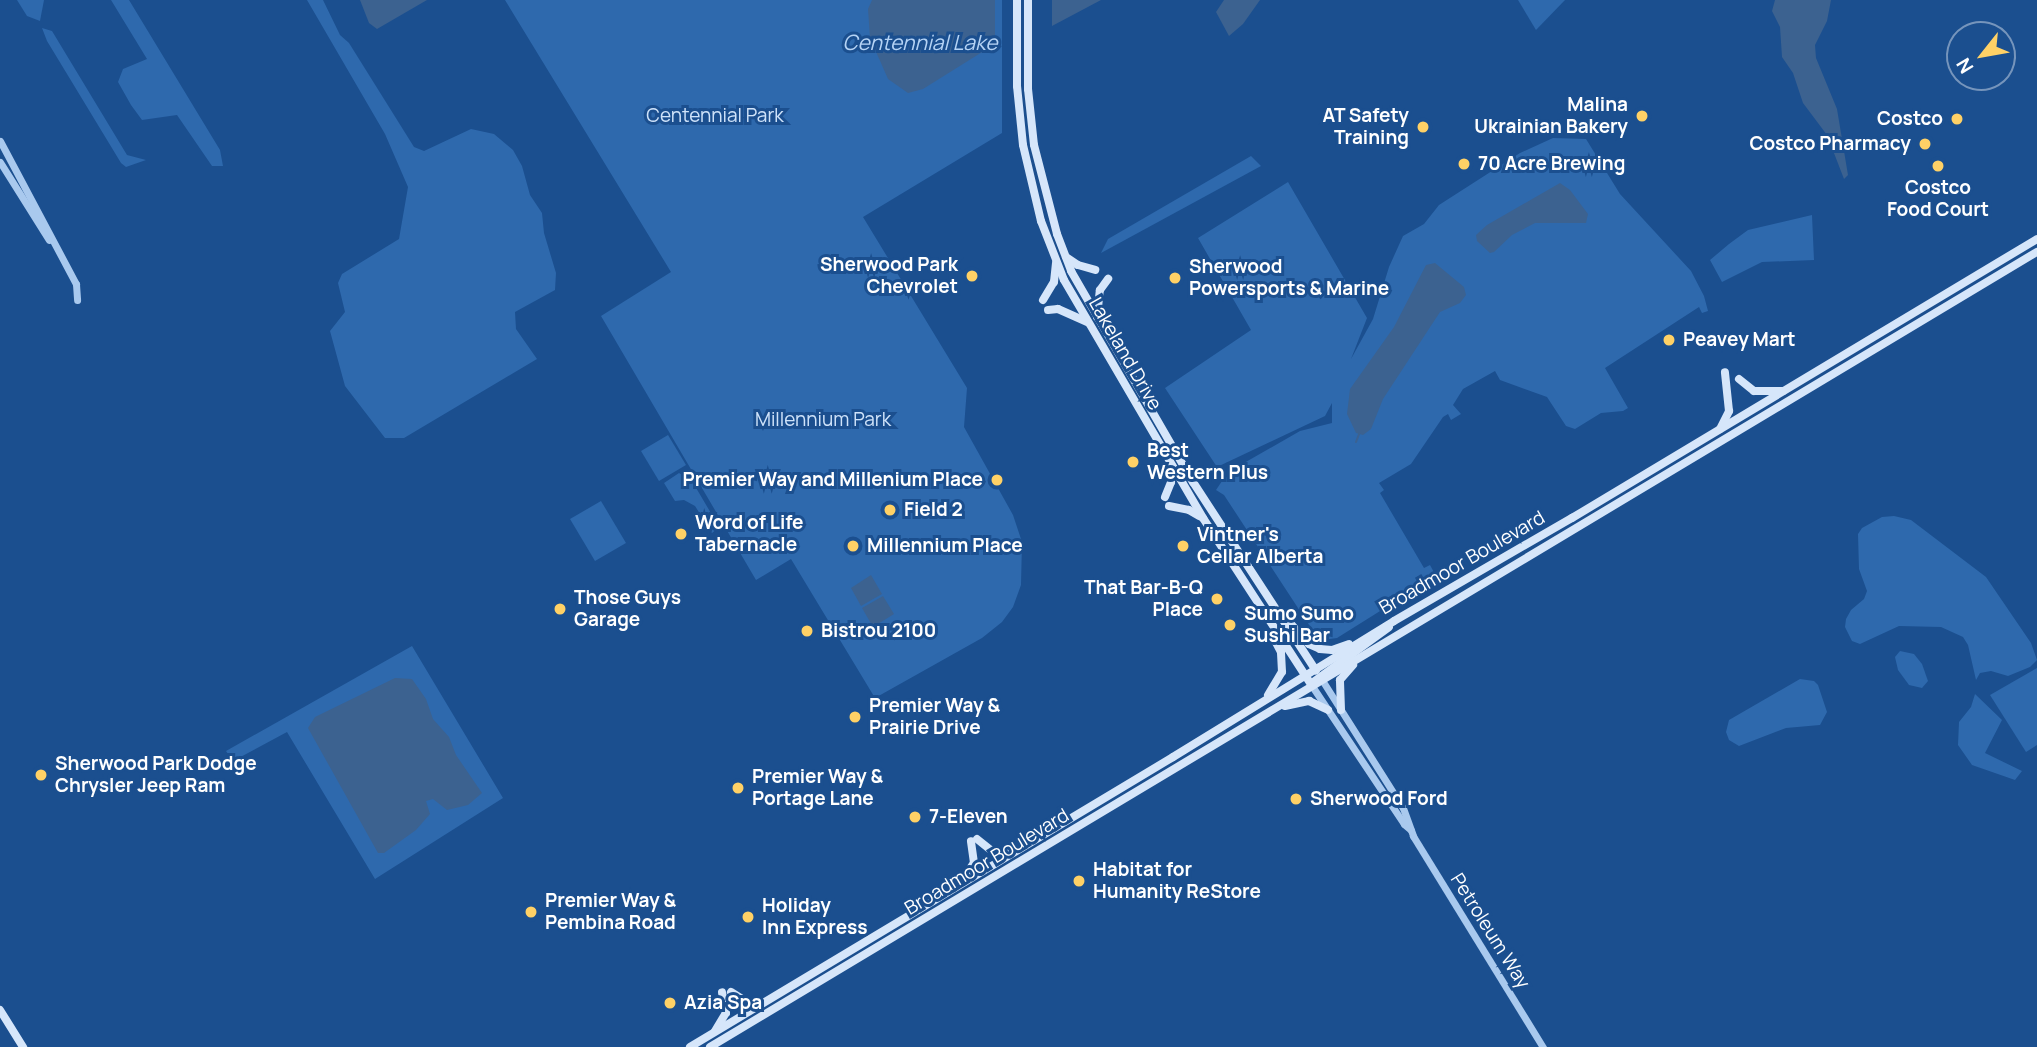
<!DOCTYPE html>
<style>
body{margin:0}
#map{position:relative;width:2037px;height:1047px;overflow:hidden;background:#1b4f8f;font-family:Manrope,sans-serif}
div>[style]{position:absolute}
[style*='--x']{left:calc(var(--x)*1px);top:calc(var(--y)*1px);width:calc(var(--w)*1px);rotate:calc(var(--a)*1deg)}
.green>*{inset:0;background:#2e69ad}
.water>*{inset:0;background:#3c6290}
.stream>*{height:2px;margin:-1px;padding:0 1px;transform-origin:1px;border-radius:1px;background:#3c6290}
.tertiary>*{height:7px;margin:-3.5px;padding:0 3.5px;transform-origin:3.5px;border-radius:3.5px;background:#a9c9ee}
.secondary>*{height:8px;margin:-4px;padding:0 4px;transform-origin:4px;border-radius:4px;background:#d6e6fa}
.dots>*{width:19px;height:19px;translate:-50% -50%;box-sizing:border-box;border:4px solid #1b4f8f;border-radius:50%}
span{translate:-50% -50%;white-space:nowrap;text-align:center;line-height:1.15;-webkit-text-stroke:6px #1b4f8f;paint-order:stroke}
.poi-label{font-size:19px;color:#fff;font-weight:700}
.right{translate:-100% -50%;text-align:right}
.left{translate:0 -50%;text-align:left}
.park-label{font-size:19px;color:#cfe3fa}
.street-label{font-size:19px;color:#fff}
.water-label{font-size:21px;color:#b5d3f5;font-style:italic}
.north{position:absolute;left:1946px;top:21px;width:70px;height:70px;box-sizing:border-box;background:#1b4f8f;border:2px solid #7695bc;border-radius:50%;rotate:239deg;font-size:19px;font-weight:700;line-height:28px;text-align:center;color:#fff}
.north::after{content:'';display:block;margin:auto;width:24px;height:32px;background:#ffd166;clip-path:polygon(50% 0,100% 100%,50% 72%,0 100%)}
</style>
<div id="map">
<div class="green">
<div style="clip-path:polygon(17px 0,44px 0,40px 21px,27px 16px)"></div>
<div style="clip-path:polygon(111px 0,129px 0,220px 150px,223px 166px,212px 166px,177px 115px,142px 120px,131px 105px,118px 82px,123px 69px,147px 59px)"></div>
<div style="clip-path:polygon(307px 0,323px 0,340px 35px,349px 43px,414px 147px,424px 151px,471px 129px,494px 134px,513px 150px,522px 166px,530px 195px,542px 213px,544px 233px,556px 273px,555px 290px,515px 312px,516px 329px,537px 359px,404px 438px,385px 438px,345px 386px,330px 331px,345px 312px,338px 283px,342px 274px,399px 239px,408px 187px,385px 134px)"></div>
<div style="clip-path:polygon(505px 0,1002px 0,1002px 133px,863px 217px,967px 388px,964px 427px,1013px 515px,1022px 542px,1021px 585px,1013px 607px,1002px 622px,982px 638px,875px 698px,791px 559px,756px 580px,601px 316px,671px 272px)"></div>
<div style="clip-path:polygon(1518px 0,1565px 0,1536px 30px)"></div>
<div style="clip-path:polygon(42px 28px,52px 31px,127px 155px,146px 160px,126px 167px,121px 163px,47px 41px)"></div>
<div style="clip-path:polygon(1553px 138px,1586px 139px,1620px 194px,1691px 271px,1704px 296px,1708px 311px,1702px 313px,1699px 307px,1605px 368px,1628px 408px,1623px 411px,1601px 413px,1575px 429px,1566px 426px,1547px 397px,1500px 380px,1495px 371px,1463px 389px,1453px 405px,1461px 414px,1451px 420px,1448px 414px,1443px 417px,1411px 464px,1379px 483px,1384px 490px,1380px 493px,1424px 568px,1430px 565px,1436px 576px,1337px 638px,1322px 640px,1315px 634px,1224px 495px,1216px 490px,1222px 481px,1244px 463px,1300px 431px,1332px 423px,1332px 403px,1325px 416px,1217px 467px,1165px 388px,1251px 330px,1198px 238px,1288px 182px,1367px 318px,1351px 359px,1373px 319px,1389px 267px,1403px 236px,1424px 224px,1439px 205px,1520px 153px)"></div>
<div style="clip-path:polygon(1251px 156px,1261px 166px,1101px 253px,1108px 239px)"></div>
<div style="clip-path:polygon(1812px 215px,1814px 260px,1762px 262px,1722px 282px,1710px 260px,1729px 244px,1748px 230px)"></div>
<div style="clip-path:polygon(668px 435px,686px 465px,659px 481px,641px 451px)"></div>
<div style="clip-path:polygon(679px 473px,692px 481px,715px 520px,717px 529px,712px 533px,695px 506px,684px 500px,675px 501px,664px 483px)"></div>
<div style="clip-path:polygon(601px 501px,626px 543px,595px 561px,570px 519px)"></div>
<div style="clip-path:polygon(1894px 516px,1911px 520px,1986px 577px,2031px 643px,2037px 660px,2030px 667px,2008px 676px,1991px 671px,1980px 673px,1976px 680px,1968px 645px,1963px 637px,1941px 627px,1899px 626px,1860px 644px,1852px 641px,1845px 627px,1846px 619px,1851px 610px,1864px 599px,1867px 591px,1859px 569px,1858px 534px,1862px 528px,1882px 517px)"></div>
<div style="clip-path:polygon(412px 646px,503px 798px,375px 879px,287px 732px,233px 761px,226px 751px)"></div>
<div style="clip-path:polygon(1900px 651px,1914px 654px,1922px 664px,1928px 681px,1922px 688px,1909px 685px,1898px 670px,1895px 657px)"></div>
<div style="clip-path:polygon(2037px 668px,2037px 745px,2026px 752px,1990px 695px)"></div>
<div style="clip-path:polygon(1800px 679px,1814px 681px,1818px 685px,1827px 712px,1820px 725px,1786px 728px,1739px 746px,1729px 740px,1726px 732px,1729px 720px)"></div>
<div style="clip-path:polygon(1975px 694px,2002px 720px,1985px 753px,2022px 771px,2015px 780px,1972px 765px,1958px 745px,1959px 722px,1971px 707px)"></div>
</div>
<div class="water">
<div style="clip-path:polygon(360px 0,427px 0,377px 29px,369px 23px)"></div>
<div style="clip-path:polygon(872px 0,995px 0,995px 44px,923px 89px,908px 93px,888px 79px,870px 38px,868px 9px)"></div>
<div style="clip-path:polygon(1052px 0,1101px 0,1052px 26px)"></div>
<div style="clip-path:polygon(1224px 0,1260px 0,1243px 24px,1229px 36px,1216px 12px)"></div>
<div style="clip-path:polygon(1775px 0,1831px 0,1827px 21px,1815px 45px,1816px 58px,1837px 109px,1848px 175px,1844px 179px,1827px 135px,1803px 103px,1793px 73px,1782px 57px,1780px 27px,1772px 11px)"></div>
<div style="clip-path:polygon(1560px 183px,1570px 190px,1588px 214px,1586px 223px,1535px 223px,1512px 235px,1494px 252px,1490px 253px,1477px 241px,1476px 235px,1487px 225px)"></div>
<div style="clip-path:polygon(1435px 263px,1464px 287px,1466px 295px,1460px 303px,1440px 312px,1383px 399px,1371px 429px,1363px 435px,1356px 433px,1347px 414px,1350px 389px,1394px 327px,1426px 265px)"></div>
<div style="clip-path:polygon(871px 575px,882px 594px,861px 606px,851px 588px)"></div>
<div style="clip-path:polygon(883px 596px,894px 614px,873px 627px,862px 608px)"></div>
<div style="clip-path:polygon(395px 678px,412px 679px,426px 699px,433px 719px,449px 737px,456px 755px,482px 793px,468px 805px,447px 810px,433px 799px,426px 801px,430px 814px,416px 830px,384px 853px,378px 853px,308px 728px,315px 717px)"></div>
</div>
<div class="stream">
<div style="--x:1356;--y:442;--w:9;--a:-69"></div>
</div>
<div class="tertiary">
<div style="--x:0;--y:141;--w:162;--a:62"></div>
<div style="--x:76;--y:284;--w:16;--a:86"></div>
<div style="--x:0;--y:162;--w:92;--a:57.9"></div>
<div style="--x:1322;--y:680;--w:151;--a:57.7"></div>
<div style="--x:1403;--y:808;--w:30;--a:70"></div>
<div style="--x:1413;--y:836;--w:248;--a:58.4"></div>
<div style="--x:1312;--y:686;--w:166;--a:56.3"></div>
<div style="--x:1404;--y:824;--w:9;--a:41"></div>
</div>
<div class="secondary">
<div style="--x:1017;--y:0;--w:86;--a:90"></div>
<div style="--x:1017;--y:86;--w:59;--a:84.2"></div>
<div style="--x:1023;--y:145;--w:78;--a:76.7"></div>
<div style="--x:1041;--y:221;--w:63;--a:68.7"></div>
<div style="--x:1064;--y:280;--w:276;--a:59.7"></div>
<div style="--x:1203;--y:518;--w:200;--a:57"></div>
<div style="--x:1028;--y:0;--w:89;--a:90"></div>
<div style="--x:1028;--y:89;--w:56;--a:83.9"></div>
<div style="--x:1034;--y:145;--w:92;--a:75.5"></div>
<div style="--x:1057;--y:234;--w:40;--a:69"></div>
<div style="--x:1071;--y:271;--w:244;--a:60"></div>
<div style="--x:1193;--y:482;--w:225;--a:56.9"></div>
<div style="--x:1066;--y:257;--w:14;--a:34"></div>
<div style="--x:1078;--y:265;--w:18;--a:16"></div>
<div style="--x:1043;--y:300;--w:21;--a:-59"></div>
<div style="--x:1054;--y:282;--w:19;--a:-84"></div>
<div style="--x:1048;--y:310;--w:10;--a:-6"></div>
<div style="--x:1058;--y:309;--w:32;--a:24"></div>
<div style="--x:1097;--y:317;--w:27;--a:-84"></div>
<div style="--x:1100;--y:290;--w:14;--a:-54"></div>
<div style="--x:1739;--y:379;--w:19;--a:39"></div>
<div style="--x:1754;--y:391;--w:29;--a:0"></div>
<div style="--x:1720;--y:429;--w:20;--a:-63"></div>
<div style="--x:1729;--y:411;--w:39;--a:-96"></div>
<div style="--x:1165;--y:497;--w:16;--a:-68"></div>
<div style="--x:1171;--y:482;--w:15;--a:-90"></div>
<div style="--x:1169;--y:506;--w:20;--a:11"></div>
<div style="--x:1189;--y:510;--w:12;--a:31"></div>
<div style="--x:1290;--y:623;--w:28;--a:48"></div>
<div style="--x:1309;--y:644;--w:12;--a:24"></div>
<div style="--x:1320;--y:649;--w:12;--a:5"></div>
<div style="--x:1332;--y:650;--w:18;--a:-19"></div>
<div style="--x:1312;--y:683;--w:95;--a:-36"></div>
<div style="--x:1268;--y:695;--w:27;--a:-59"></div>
<div style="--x:1282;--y:672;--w:20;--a:-93"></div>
<div style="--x:1281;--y:652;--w:17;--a:-118"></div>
<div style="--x:1285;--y:706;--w:25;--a:-12"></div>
<div style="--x:1309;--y:701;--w:21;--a:25"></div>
<div style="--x:1341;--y:710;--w:30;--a:-92"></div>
<div style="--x:1340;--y:680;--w:20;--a:-49"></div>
<div style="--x:977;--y:839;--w:21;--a:39"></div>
<div style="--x:993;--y:852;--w:20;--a:-6"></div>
<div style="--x:961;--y:882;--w:23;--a:-56"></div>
<div style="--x:974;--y:863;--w:22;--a:-98"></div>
<div style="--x:731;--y:992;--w:19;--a:32"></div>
<div style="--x:747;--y:1002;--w:16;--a:0"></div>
<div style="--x:0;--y:1010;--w:44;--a:58.1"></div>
<div style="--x:715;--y:1031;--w:21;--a:-59"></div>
<div style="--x:726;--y:1013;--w:21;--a:-101"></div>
<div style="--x:690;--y:1047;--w:563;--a:-30.98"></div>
<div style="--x:1173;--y:757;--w:259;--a:-31.6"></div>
<div style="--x:1394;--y:621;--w:206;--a:-30.1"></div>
<div style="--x:1572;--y:518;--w:542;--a:-30.96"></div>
<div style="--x:710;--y:1047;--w:1547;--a:-30.93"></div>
</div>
<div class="dots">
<div style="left:1642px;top:116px;background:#ffd166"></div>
<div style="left:1957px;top:119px;background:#ffd166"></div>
<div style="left:1423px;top:127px;background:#ffd166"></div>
<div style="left:1925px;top:144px;background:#ffd166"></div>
<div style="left:1464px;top:164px;background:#ffd166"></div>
<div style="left:1938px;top:166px;background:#ffd166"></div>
<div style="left:972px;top:276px;background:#ffd166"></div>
<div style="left:1175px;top:278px;background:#ffd166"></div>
<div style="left:1669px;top:340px;background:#ffd166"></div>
<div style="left:1133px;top:462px;background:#ffd166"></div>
<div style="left:997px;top:480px;background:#ffd166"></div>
<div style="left:890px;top:510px;background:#ffd166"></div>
<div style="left:681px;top:534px;background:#ffd166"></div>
<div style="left:853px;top:546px;background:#ffd166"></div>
<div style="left:1183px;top:546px;background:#ffd166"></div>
<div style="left:1217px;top:599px;background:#ffd166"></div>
<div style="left:560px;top:609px;background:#ffd166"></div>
<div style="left:1230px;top:625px;background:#ffd166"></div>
<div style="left:807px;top:631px;background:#ffd166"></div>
<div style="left:855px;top:717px;background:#ffd166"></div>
<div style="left:41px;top:775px;background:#ffd166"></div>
<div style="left:738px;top:788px;background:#ffd166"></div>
<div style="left:1296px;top:799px;background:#ffd166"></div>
<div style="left:915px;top:817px;background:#ffd166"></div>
<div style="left:1079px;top:881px;background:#ffd166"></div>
<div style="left:531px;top:912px;background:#ffd166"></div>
<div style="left:748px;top:917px;background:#ffd166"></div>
<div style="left:670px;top:1003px;background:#ffd166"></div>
</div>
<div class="poi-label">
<span class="right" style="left:1628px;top:116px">Malina<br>Ukrainian Bakery</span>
<span class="right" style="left:1409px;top:127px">AT Safety<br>Training</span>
<span class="right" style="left:1943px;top:119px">Costco</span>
<span class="right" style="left:1911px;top:144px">Costco Pharmacy</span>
<span class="left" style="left:1478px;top:164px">70 Acre Brewing</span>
<span style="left:1938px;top:199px">Costco<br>Food Court</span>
<span class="right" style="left:958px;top:276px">Sherwood Park<br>Chevrolet</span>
<span class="left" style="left:1189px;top:278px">Sherwood<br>Powersports &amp; Marine</span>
<span class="left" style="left:1683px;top:340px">Peavey Mart</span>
<span class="left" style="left:1147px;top:462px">Best<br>Western Plus</span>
<span class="right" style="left:983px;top:480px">Premier Way and Millenium Place</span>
<span class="left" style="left:904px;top:510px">Field 2</span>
<span class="left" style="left:695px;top:534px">Word of Life<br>Tabernacle</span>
<span class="left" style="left:1197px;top:546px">Vintner's<br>Cellar Alberta</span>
<span class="left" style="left:867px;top:546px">Millennium Place</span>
<span class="right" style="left:1203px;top:599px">That Bar-B-Q<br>Place</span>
<span class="left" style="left:574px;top:609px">Those Guys<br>Garage</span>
<span class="left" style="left:1244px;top:625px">Sumo Sumo<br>Sushi Bar</span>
<span class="left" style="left:821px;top:631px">Bistrou 2100</span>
<span class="left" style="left:869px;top:717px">Premier Way &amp;<br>Prairie Drive</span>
<span class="left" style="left:55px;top:775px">Sherwood Park Dodge<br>Chrysler Jeep Ram</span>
<span class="left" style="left:752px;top:788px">Premier Way &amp;<br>Portage Lane</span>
<span class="left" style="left:1310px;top:799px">Sherwood Ford</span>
<span class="left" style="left:929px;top:817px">7-Eleven</span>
<span class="left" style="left:1093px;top:881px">Habitat for<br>Humanity ReStore</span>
<span class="left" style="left:545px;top:912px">Premier Way &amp;<br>Pembina Road</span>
<span class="left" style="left:762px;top:917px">Holiday<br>Inn Express</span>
<span class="left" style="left:684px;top:1003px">Azia Spa</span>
</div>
<div class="park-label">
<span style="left:715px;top:116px">Centennial Park</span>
<span style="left:823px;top:420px">Millennium Park</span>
</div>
<div class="street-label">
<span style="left:1125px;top:354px;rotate:60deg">Lakeland Drive</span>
<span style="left:1462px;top:563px;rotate:-30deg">Broadmoor Boulevard</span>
<span style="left:987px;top:862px;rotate:-31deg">Broadmoor Boulevard</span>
<span style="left:1490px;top:931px;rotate:58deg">Petroleum Way</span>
</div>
<div class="water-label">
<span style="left:920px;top:42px">Centennial Lake</span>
</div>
<div class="north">N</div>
</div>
